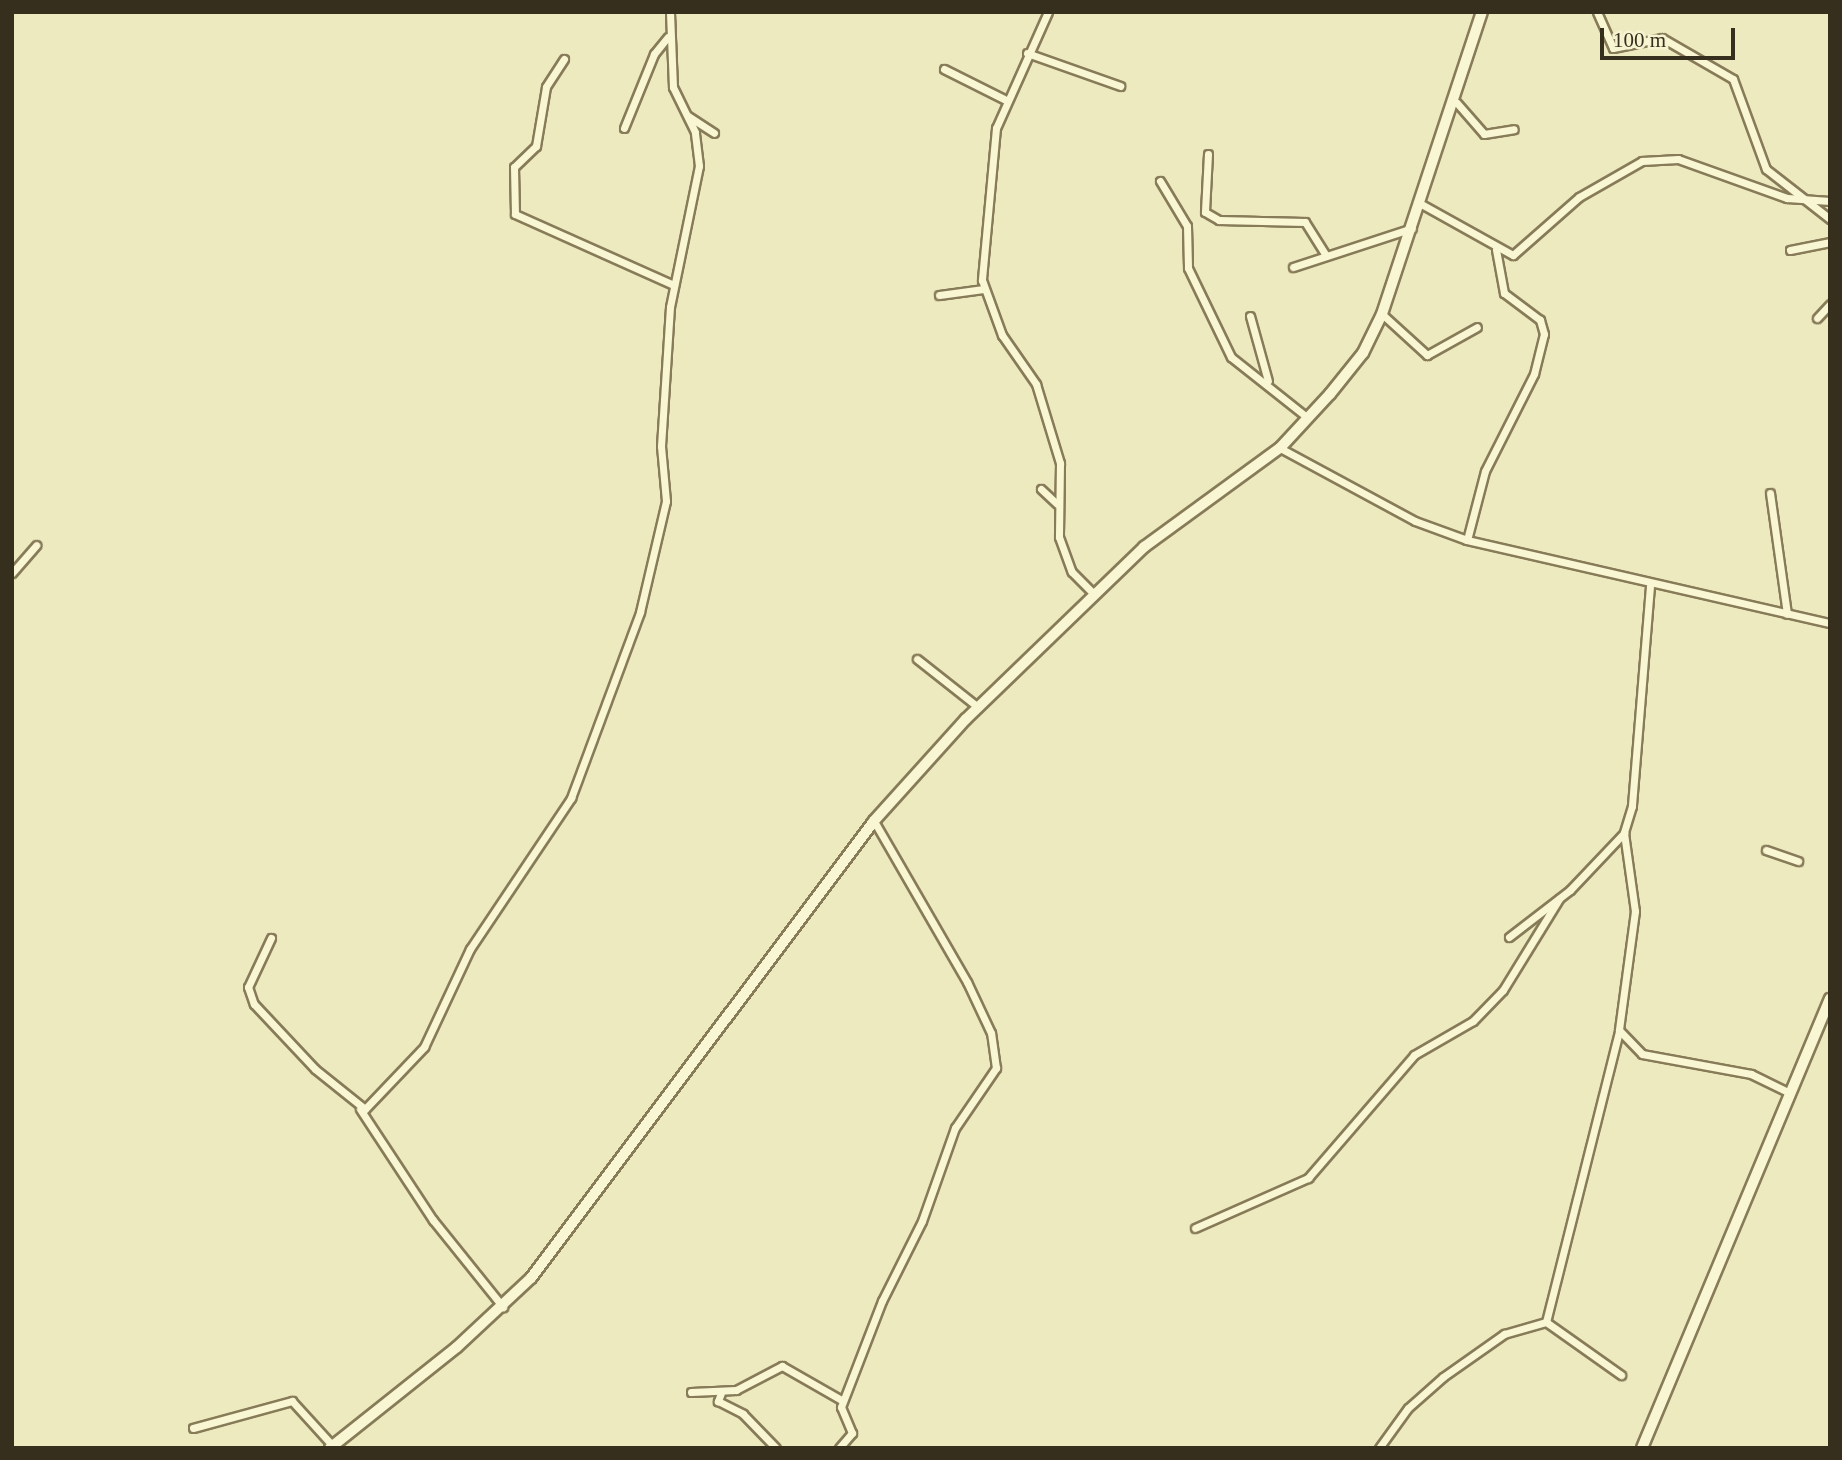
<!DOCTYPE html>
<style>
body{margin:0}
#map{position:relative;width:1842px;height:1460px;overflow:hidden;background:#eeeac0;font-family:"Times New Roman",serif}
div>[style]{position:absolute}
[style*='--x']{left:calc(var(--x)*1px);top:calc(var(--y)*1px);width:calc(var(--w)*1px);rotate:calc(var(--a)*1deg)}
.roads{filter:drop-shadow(2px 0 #877b58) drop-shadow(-2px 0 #877b58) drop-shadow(0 2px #877b58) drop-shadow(0 -2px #877b58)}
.street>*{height:7px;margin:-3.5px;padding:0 3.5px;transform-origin:3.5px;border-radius:3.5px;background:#f9f6d3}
.secondary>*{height:10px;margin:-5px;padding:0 5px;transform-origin:5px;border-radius:5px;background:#f9f6d3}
span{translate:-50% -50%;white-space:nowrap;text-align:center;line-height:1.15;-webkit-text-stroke:5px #f5f3d0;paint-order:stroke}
.frame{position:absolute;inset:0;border:14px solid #372f1d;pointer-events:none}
.scale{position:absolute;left:1600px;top:28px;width:135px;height:32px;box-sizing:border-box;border:4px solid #372f1d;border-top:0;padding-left:9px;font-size:21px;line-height:24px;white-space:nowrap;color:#372f1d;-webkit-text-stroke:5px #f5f3d0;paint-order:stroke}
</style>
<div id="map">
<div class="roads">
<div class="street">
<div style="--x:1048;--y:12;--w:127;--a:114.1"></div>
<div style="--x:996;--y:128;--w:153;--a:95.3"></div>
<div style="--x:982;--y:280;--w:59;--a:70"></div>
<div style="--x:1002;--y:335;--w:60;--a:55.2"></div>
<div style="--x:1036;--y:384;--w:83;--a:73.1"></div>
<div style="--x:1060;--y:463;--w:74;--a:90.8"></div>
<div style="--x:1059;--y:537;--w:37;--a:70"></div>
<div style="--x:1072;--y:572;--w:31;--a:45"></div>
<div style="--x:1597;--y:12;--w:39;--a:66"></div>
<div style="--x:1613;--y:48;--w:50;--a:-11.5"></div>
<div style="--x:1662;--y:38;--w:82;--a:30"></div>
<div style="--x:1733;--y:79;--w:96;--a:69.9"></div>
<div style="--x:1766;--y:169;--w:81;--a:38"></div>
<div style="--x:1027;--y:53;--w:99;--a:19.5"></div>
<div style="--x:564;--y:59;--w:33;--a:123"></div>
<div style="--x:546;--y:87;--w:60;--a:99.6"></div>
<div style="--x:536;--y:146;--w:30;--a:136"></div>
<div style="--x:514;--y:167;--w:47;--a:88.8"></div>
<div style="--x:515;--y:214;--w:174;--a:24.1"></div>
<div style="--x:944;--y:69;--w:67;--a:26.6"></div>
<div style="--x:1457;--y:103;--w:41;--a:48.9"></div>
<div style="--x:1484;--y:134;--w:30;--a:-9"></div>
<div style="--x:688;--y:116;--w:31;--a:33"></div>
<div style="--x:624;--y:128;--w:80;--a:-67.9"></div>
<div style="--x:654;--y:54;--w:22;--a:-51"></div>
<div style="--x:1208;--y:154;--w:58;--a:93"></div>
<div style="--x:1205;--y:212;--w:16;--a:30"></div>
<div style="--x:1219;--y:220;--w:86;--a:1.3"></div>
<div style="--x:1305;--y:222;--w:38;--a:58"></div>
<div style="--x:1160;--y:181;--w:52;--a:59"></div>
<div style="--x:1187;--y:226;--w:42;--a:88.6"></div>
<div style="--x:1188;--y:268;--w:99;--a:64.2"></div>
<div style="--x:1231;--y:357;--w:98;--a:38.4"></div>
<div style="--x:1423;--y:205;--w:103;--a:29.1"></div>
<div style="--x:1513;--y:255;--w:88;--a:-41.3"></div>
<div style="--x:1579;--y:197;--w:73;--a:-29.7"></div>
<div style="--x:1642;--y:161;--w:36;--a:-3"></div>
<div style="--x:1678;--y:159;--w:116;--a:19.7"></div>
<div style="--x:1787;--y:198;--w:43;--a:4"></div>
<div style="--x:1790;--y:250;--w:41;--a:-11.3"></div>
<div style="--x:1293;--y:267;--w:125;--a:-18.1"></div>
<div style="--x:939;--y:295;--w:45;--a:-7.6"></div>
<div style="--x:1382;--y:314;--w:61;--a:42.3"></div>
<div style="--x:1427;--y:355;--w:57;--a:-29.2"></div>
<div style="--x:1250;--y:316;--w:67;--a:74.5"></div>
<div style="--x:1817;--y:318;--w:19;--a:-47"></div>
<div style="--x:1280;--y:448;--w:153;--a:28.4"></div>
<div style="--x:1415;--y:521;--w:55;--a:20.1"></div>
<div style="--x:1467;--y:540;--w:372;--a:12.9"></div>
<div style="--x:1041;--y:489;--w:22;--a:43"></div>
<div style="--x:1770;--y:493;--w:122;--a:82"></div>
<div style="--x:1467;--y:540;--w:71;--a:-75.4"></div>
<div style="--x:1485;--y:471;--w:109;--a:-63.2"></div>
<div style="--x:1534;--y:374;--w:41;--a:-76"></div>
<div style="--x:1544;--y:334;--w:15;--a:-106"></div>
<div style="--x:1540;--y:320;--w:45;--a:-143.1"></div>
<div style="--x:1504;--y:293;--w:44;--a:-100.5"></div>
<div style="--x:12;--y:573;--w:37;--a:-49"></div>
<div style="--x:1650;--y:586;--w:221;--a:94.7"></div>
<div style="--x:1632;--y:806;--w:28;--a:107"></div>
<div style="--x:1624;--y:833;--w:79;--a:82"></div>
<div style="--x:1635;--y:911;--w:120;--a:97.7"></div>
<div style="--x:1619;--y:1030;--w:33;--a:46"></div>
<div style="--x:1642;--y:1054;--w:111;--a:10.4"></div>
<div style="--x:1751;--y:1074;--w:43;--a:26"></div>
<div style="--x:917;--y:659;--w:78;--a:38.2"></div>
<div style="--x:1766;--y:850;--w:34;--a:19"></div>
<div style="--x:1509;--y:937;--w:77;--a:-37.6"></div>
<div style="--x:1570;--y:890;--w:79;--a:-46.5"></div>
<div style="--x:271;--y:938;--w:54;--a:115.1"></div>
<div style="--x:248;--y:987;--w:18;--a:71"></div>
<div style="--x:254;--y:1004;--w:89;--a:46.8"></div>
<div style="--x:315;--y:1069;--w:64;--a:38.7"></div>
<div style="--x:365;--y:1109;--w:86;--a:-46.4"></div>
<div style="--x:424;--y:1047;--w:108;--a:-64.9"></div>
<div style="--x:470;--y:949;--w:182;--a:-56.2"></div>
<div style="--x:571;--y:798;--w:198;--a:-69.6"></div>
<div style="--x:640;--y:612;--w:114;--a:-76.8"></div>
<div style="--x:666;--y:501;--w:55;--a:-95.2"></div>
<div style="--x:661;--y:446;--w:139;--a:-86.3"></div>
<div style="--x:670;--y:307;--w:144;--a:-78.4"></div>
<div style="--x:699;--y:166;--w:34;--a:-97"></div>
<div style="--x:695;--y:132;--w:50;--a:-116.1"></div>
<div style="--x:673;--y:87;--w:75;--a:-92.3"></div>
<div style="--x:360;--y:1109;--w:133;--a:56.7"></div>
<div style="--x:433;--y:1220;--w:112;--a:51.2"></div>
<div style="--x:1195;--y:1228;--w:124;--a:-23.9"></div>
<div style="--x:1308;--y:1178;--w:162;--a:-49.2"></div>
<div style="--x:1414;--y:1055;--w:68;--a:-30"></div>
<div style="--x:1473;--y:1021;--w:43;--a:-45.9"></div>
<div style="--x:1503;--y:990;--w:107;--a:-58.4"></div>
<div style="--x:1546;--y:1322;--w:92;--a:35.2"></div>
<div style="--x:691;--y:1392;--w:45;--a:-2.5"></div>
<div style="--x:736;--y:1390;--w:52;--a:-27.6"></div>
<div style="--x:782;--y:1366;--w:70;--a:29.8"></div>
<div style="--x:721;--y:1393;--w:9;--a:111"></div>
<div style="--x:718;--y:1401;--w:28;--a:27"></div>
<div style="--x:743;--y:1414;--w:47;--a:45.9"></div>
<div style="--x:193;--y:1428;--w:103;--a:-15.3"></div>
<div style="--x:292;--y:1401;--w:59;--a:47.7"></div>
<div style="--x:839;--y:1448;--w:20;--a:-49"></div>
<div style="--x:852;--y:1433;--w:28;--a:-113"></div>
<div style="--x:841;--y:1407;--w:114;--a:-68.9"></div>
<div style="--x:882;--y:1301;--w:89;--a:-63.4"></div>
<div style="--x:922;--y:1221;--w:99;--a:-70.5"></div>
<div style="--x:955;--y:1128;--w:73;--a:-55.7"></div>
<div style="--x:996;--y:1068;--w:35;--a:-98"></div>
<div style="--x:991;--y:1033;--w:56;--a:-115.2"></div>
<div style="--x:967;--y:982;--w:186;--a:-120"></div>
<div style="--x:1379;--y:1448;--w:49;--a:-54.1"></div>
<div style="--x:1408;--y:1408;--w:47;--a:-41.5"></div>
<div style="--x:1443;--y:1377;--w:75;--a:-35.2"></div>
<div style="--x:1504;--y:1334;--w:44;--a:-15.9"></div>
<div style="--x:1546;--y:1322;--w:299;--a:-75.9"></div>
</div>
<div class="secondary">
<div style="--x:330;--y:1448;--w:162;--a:-38.5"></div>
<div style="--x:457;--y:1347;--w:101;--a:-43"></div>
<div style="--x:531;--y:1278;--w:571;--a:-53.11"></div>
<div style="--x:874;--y:821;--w:137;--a:-48"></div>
<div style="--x:966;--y:719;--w:248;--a:-44"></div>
<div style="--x:1144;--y:547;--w:168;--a:-36.1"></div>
<div style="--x:1280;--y:448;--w:74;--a:-47.2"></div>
<div style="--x:1330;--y:394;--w:53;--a:-51.2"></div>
<div style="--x:1363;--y:353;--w:43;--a:-64"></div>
<div style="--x:1382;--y:314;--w:318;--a:-71.7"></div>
<div style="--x:1642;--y:1448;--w:487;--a:-67.3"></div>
</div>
</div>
<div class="frame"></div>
<div class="scale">100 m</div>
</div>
